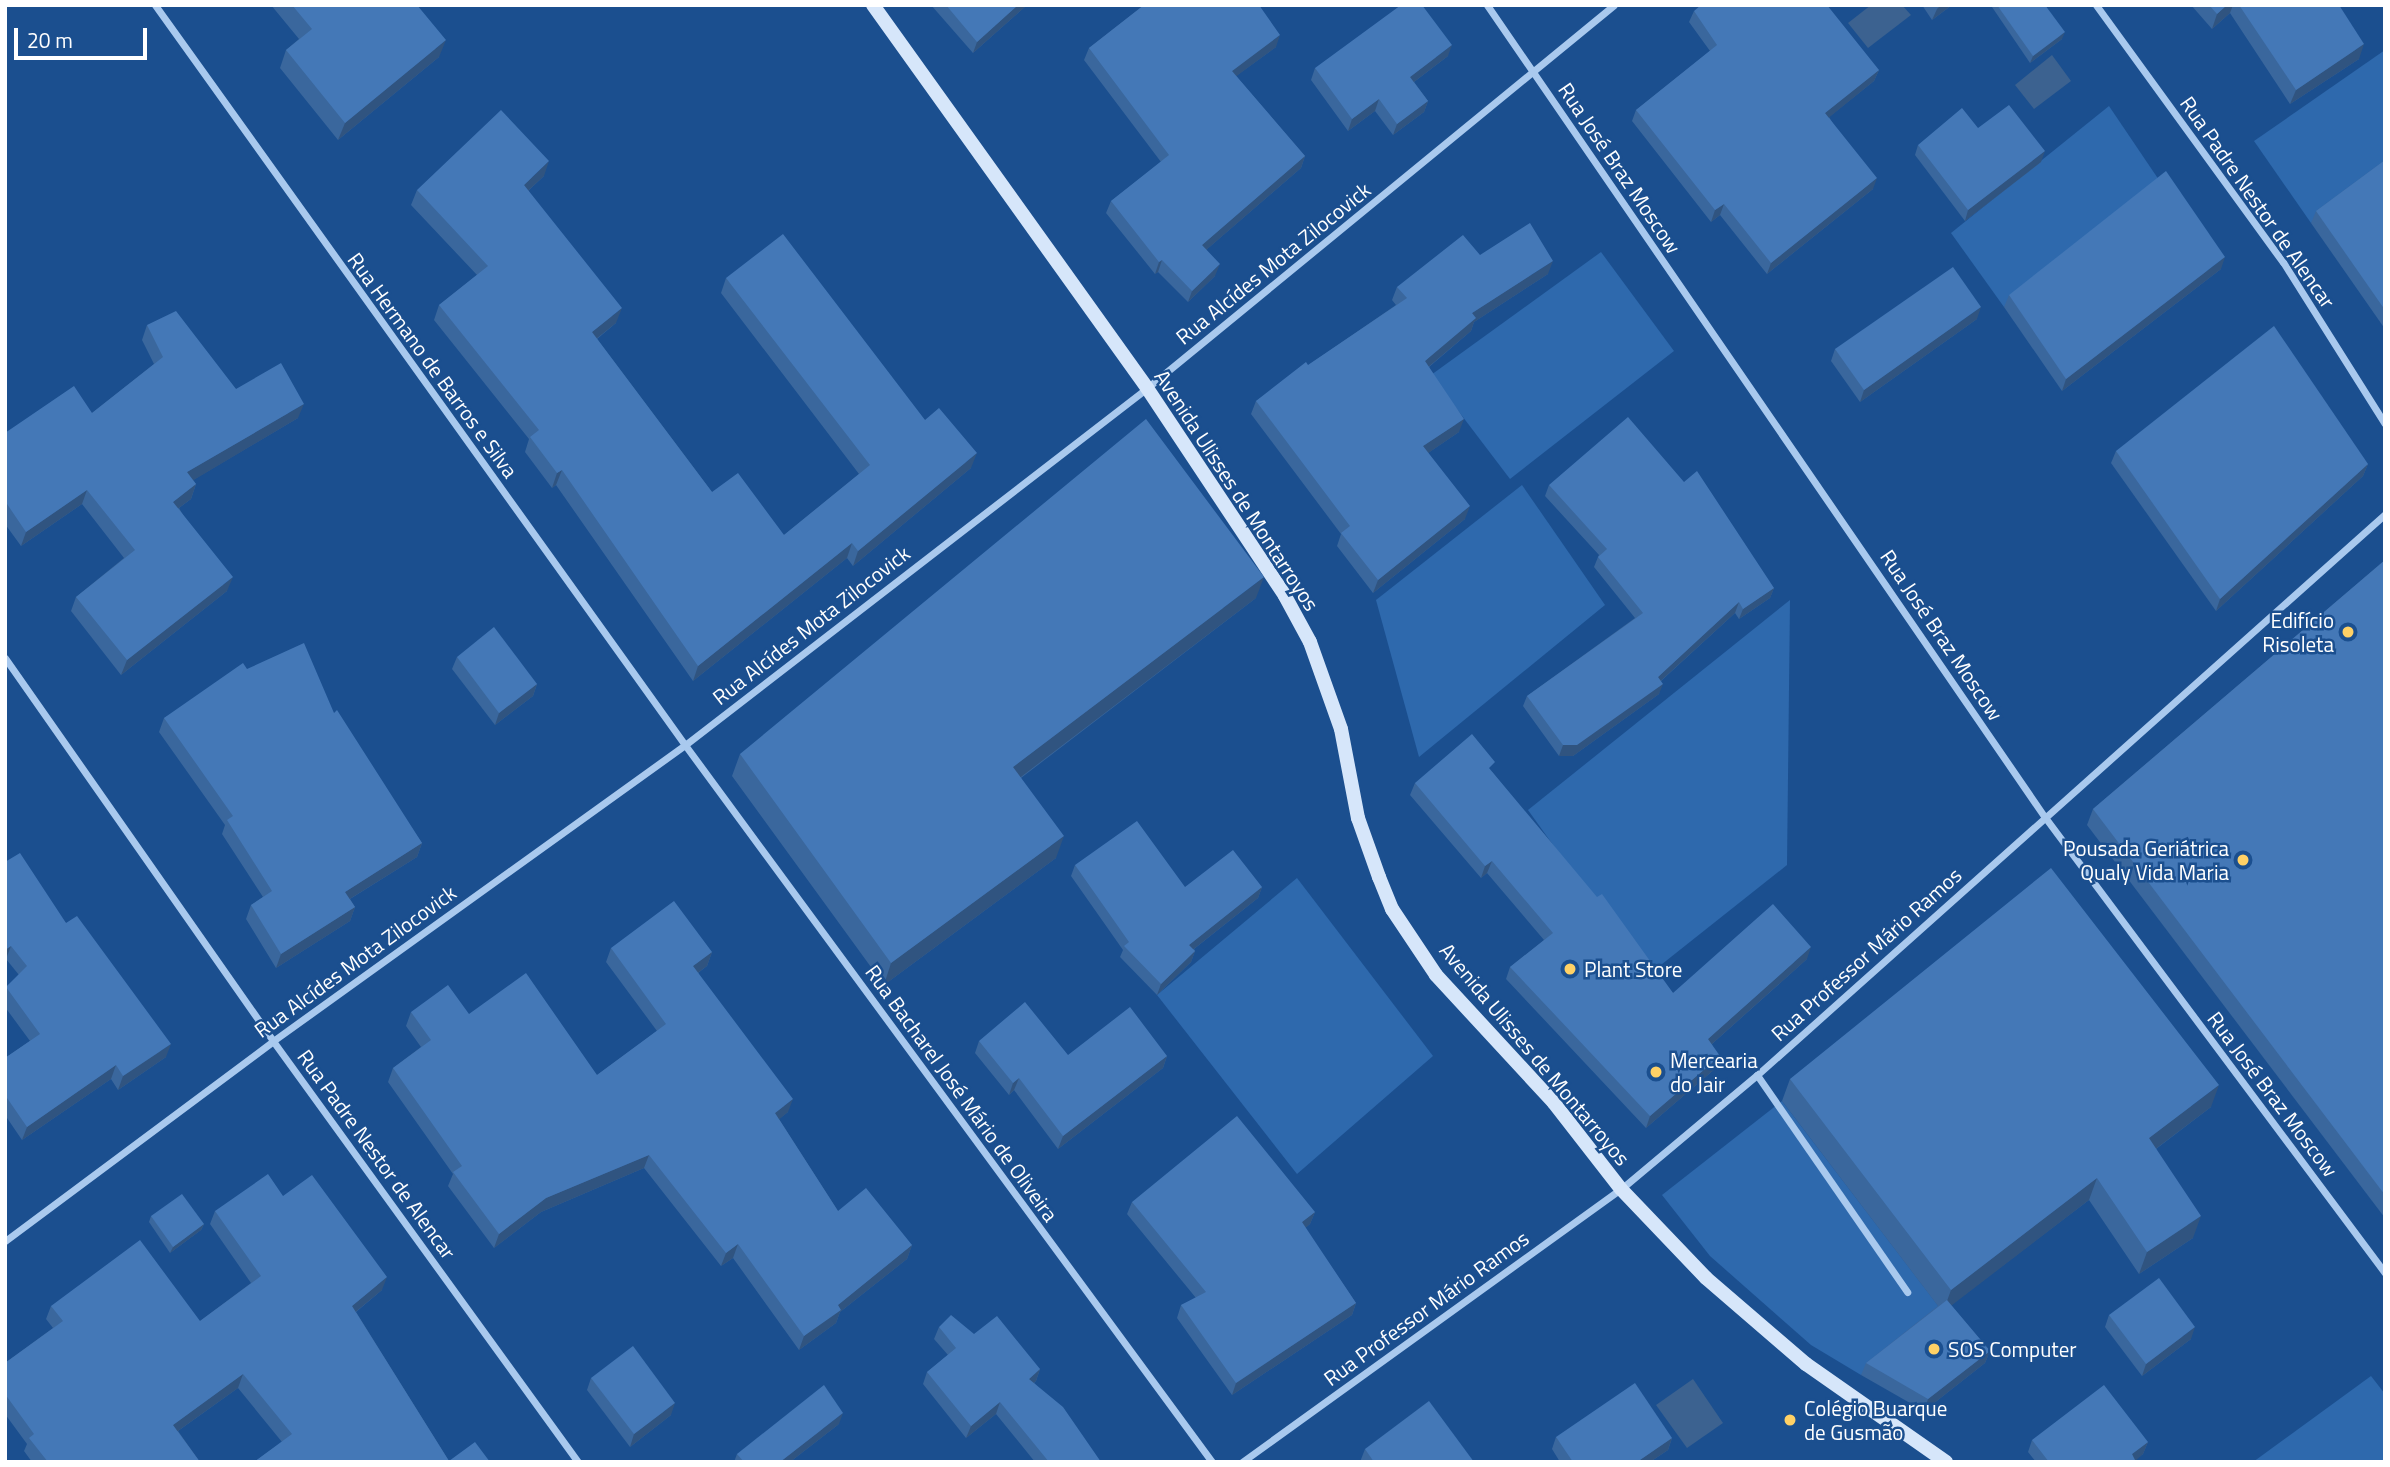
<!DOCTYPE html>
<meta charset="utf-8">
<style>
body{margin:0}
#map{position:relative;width:2390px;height:1467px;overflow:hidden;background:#1b4f8f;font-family:"Titillium Web",sans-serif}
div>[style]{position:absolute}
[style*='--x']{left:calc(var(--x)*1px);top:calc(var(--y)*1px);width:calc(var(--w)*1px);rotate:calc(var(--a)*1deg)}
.green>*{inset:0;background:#2e69ad}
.water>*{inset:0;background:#3c6290}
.street>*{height:7px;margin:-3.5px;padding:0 3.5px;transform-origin:3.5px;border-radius:3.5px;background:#a9c9ee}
.secondary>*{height:14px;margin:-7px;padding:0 7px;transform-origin:7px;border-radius:7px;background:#d6e6fa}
.wall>*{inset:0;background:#3a679d}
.shaded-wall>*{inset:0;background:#305480}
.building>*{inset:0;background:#4478b7}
.dots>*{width:19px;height:19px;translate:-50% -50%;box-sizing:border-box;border:4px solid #1b4f8f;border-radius:50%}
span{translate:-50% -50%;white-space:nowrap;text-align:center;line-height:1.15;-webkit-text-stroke:5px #1b4f8f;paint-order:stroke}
.street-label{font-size:21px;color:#fff}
.poi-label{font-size:21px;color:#fff}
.right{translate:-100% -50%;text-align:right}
.left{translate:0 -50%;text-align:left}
.frame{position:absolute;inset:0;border:7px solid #fff;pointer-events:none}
.scale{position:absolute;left:14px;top:28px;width:133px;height:32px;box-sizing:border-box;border:4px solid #fff;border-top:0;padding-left:9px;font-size:21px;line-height:24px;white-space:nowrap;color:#fff;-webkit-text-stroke:5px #1b4f8f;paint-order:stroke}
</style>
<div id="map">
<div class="green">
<div style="clip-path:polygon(2385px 50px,2385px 168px,2311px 223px,2254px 141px)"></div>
<div style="clip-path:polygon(2109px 106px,2161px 183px,2004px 307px,1951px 233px)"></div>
<div style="clip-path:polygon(1601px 252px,1674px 351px,1510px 479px,1431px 375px)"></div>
<div style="clip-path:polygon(1522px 485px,1605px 605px,1419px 757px,1376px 600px)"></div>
<div style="clip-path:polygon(1790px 600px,1787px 865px,1647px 976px,1528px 810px)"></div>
<div style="clip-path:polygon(1297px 878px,1433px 1056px,1297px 1174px,1157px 995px)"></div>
<div style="clip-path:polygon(1782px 1101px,1943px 1312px,1861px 1375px,1811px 1345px,1710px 1256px,1662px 1195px)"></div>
<div style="clip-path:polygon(2371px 1376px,2385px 1394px,2385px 1462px,2253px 1462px)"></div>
</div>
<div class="water">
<div style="clip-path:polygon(1871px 5px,1902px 5px,1911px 15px,1868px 48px,1848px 23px)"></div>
<div style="clip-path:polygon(2052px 55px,2071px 81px,2034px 109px,2015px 85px)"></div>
<div style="clip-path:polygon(1693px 1379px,1723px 1423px,1687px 1448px,1656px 1405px)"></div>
</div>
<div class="street">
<div style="--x:155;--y:5;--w:910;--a:54.39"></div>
<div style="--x:685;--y:745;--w:890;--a:53.68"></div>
<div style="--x:1487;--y:5;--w:984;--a:55.52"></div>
<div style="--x:2044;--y:816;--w:570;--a:53.27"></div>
<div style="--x:2096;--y:5;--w:318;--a:54"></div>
<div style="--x:2283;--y:262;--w:191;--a:57.8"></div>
<div style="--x:5;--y:658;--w:467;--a:55"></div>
<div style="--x:273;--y:1041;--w:520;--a:54.08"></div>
<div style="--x:1757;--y:1075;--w:264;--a:55.3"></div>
<div style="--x:5;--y:1241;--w:334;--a:-36.7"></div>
<div style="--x:273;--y:1041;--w:507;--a:-35.7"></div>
<div style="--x:685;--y:745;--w:584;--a:-37.69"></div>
<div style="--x:1147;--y:388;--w:604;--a:-39.36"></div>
<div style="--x:1242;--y:1462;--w:467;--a:-35.8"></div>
<div style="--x:1621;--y:1189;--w:177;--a:-40"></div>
<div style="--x:1757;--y:1075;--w:842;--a:-41.77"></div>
</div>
<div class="secondary">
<div style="--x:873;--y:5;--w:471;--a:54.4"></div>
<div style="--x:1147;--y:388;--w:250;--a:56.4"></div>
<div style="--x:1285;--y:596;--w:52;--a:61.5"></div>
<div style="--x:1310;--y:642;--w:92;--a:70.4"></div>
<div style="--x:1341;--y:729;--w:91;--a:79.2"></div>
<div style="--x:1358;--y:818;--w:63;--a:70.4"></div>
<div style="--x:1379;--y:877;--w:35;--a:68"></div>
<div style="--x:1392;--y:909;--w:79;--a:56.3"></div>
<div style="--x:1436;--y:975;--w:174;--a:47.3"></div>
<div style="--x:1554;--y:1103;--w:109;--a:52.1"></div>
<div style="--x:1621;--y:1189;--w:123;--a:46.3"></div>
<div style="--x:1706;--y:1278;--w:132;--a:40.7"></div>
<div style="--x:1806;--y:1364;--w:171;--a:35"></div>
</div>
<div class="wall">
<div style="clip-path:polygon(271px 5px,417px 5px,439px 57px,338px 140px,280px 68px,286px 50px,299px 39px)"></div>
<div style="clip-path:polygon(931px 5px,1027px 5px,973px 53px)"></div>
<div style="clip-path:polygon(1144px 5px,1261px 5px,1260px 6px,1276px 47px,1236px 76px,1305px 156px,1301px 168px,1206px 250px,1215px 276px,1188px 302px,1158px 272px,1155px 274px,1106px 213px,1111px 201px,1161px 162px,1084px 60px,1089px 48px)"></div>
<div style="clip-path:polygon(1922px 5px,1952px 5px,1932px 20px)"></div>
<div style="clip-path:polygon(1992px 5px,2045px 5px,2062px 39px,2030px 63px,1992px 7px)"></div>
<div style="clip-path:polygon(2191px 5px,2339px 5px,2359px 59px,2290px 104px,2230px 13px,2212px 29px)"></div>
<div style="clip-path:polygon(1694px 11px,1879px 70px,1874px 81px,1829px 117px,1873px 189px,1767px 274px,1720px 215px,1711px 222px,1632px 121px,1636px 110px,1710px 51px,1689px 22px)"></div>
<div style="clip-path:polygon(1448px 56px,1414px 82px,1428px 101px,1424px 112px,1393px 135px,1375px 111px,1348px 131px,1311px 80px,1315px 68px)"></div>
<div style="clip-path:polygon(1918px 145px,2041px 162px,1965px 221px,1915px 155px)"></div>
<div style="clip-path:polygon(2385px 160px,2385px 329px,2311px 223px,2316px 211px)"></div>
<div style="clip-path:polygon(544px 176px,528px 191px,616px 323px,597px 339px,712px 492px,784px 535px,859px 474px,721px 293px,726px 278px,925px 420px,971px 468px,853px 566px,847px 558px,693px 681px,556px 485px,552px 488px,525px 452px,529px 439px,434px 320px,439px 305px,477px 275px,411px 205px,417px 190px)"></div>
<div style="clip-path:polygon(2221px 269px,2062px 391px,2004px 307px,2009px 295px)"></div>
<div style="clip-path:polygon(1548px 274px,1474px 322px,1471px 331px,1429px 367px,1459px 432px,1428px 453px,1465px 519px,1373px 593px,1337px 546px,1341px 534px,1251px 414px,1256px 401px,1396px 305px,1392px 300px,1397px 287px)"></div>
<div style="clip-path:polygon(1977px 319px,1860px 402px,1831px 361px,1835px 349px)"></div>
<div style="clip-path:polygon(147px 325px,236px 389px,298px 418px,193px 480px,196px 484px,191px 499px,179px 508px,227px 591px,121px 675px,71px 611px,76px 597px,124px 558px,82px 504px,21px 546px,5px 524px,5px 433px,92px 413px,154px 364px,142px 340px)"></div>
<div style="clip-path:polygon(2116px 451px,2368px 464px,2363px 476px,2216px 611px,2111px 463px)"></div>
<div style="clip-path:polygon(1549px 485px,1774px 588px,1770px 598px,1739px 619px,1735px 613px,1661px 681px,1659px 694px,1573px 756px,1559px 756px,1523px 706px,1527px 696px,1635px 618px,1594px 567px,1598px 557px,1599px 555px,1545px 496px)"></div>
<div style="clip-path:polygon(2385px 560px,2385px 1218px,2087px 825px,2093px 809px)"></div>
<div style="clip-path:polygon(1256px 598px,1021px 778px,1056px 858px,884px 985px,732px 776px,740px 754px)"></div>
<div style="clip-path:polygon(457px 657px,537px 684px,533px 696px,495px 725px,452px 669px)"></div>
<div style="clip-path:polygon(247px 669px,334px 713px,422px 843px,417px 857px,350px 899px,355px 907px,350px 921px,276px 968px,246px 919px,251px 905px,263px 897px,222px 834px,225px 825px,159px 732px,164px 718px)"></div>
<div style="clip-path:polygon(1492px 772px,1673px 993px,1807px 959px,1712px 1044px,1716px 1068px,1646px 1128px,1506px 979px,1510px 967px,1544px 940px,1487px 873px,1481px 878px,1410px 795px,1415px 783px)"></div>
<div style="clip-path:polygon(5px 862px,66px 923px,166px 1057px,118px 1090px,111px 1079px,22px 1140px,5px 1115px,5px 1058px,30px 1041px,5px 1007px,6px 987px,19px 975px,6px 959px)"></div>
<div style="clip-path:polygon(1075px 865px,1185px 887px,1262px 887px,1258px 898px,1194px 949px,1195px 951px,1191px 962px,1157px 995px,1120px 957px,1123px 950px,1071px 876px)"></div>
<div style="clip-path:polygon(611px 948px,712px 952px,707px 966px,698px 973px,788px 1112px,779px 1119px,838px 1211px,912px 1245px,907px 1259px,840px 1312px,836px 1323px,799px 1350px,733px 1258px,721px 1266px,644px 1168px,541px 1212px,494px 1248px,448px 1186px,453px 1174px,388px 1082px,393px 1068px,421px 1047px,406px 1026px,411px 1012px,469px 1014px,597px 1075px,657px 1031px,606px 962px)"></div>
<div style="clip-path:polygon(979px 1041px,1068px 1055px,1167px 1056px,1163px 1068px,1058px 1149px,1014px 1090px,1009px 1095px,975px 1053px)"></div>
<div style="clip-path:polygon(1790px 1079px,2211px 1107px,2156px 1149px,2193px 1238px,2139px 1274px,2089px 1200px,1951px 1305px,1990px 1351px,1985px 1363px,1924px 1411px,1861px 1375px,1866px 1363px,1938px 1306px,1782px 1101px)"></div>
<div style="clip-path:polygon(283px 1196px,382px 1290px,356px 1312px,449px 1461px,490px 1462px,254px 1462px,282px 1442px,238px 1388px,178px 1431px,200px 1462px,32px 1462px,24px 1451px,27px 1444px,5px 1414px,5px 1363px,53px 1328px,46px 1319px,51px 1306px,200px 1321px,251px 1283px,210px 1224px,215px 1211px)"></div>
<div style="clip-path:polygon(1132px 1202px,1315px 1212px,1310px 1224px,1305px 1228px,1356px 1303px,1352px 1315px,1232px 1395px,1177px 1318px,1181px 1305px,1196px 1298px,1127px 1214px)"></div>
<div style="clip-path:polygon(151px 1216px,204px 1224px,201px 1230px,170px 1253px,149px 1222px)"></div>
<div style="clip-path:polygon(2109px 1315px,2191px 1339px,2142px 1376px,2105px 1327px)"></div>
<div style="clip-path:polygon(939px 1327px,974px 1334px,1040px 1369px,1036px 1381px,1034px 1383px,1101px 1462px,1035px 1462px,996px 1414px,966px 1438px,923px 1384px,927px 1372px,948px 1355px,934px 1339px)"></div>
<div style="clip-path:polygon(591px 1378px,671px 1415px,630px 1447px,587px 1390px)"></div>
<div style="clip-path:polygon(839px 1424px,790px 1462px,734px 1462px,737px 1454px)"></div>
<div style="clip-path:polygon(1556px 1437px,1672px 1438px,1668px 1450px,1650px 1462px,1560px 1462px,1552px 1449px)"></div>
<div style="clip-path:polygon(2032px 1440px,2148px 1442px,2143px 1454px,2135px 1460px,2136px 1462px,2036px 1462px,2028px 1452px)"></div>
<div style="clip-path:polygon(1365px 1449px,1474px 1462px,1360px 1462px)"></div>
</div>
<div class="shaded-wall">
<div style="clip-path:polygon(1018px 5px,1027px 5px,973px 53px,977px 42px)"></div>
<div style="clip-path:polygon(1941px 5px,1952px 5px,1932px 20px,1937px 9px)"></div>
<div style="clip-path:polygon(2227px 5px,2233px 5px,2230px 13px,2212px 29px,2217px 14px)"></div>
<div style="clip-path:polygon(2065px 32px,2062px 39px,2030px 63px,2033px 56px)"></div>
<div style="clip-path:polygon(1280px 35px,1276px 47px,1227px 83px,1232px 71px)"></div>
<div style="clip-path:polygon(446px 40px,439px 57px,338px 140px,345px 123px)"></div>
<div style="clip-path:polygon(2364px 44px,2359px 59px,2290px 104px,2296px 90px)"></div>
<div style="clip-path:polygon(1452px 45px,1448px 56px,1406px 88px,1410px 77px)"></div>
<div style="clip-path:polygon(1879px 70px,1874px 81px,1821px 124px,1825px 113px)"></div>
<div style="clip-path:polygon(1379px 99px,1375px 111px,1348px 131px,1352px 119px)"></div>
<div style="clip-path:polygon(1428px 101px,1424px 112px,1393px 135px,1397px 124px)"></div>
<div style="clip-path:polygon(2045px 151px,2041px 162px,1965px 221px,1968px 210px)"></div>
<div style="clip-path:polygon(1305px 156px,1301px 168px,1198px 257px,1202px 245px)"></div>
<div style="clip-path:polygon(549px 161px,544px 176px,518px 200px,524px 185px)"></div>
<div style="clip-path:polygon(1877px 178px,1873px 189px,1767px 274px,1771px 263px)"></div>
<div style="clip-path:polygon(1724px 204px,1720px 215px,1711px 222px,1715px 210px)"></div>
<div style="clip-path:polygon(2225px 257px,2221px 269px,2062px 391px,2066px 379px)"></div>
<div style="clip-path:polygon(1162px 260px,1158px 272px,1155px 274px,1159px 262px)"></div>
<div style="clip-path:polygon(1553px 261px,1548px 274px,1474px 322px,1471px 331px,1420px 374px,1425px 361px,1472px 313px)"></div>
<div style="clip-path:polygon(1220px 264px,1215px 276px,1188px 302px,1192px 291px)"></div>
<div style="clip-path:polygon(1981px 307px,1977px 319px,1860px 402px,1864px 390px)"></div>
<div style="clip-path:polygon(622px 308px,616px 323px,586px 347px,592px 332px)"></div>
<div style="clip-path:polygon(304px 404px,298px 418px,182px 487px,187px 472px)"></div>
<div style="clip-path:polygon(1464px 419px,1459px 432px,1418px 460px,1423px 446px)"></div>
<div style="clip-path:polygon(977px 453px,971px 468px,853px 566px,858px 551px)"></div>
<div style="clip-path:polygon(2368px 464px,2363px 476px,2216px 611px,2220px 599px)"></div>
<div style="clip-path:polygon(562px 470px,556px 485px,552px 488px,557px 473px)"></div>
<div style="clip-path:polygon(196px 484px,191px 499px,168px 516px,173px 502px)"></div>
<div style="clip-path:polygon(87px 490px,82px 504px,21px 546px,26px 532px)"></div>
<div style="clip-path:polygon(1470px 506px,1465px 519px,1373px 593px,1378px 580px)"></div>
<div style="clip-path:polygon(852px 543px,847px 558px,693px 681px,698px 666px)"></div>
<div style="clip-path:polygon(233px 577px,227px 591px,121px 675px,127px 660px)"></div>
<div style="clip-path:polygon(1264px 577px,1256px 598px,1005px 789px,1013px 767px)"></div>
<div style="clip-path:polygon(1774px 588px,1770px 598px,1739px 619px,1743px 609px)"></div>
<div style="clip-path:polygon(1739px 602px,1735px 613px,1654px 687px,1658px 677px)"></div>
<div style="clip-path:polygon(537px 684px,533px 696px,495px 725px,499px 713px)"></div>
<div style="clip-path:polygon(1663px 684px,1659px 694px,1573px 756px,1559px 756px,1563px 745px)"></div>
<div style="clip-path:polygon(1064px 836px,1056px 858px,884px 985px,891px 963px)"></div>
<div style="clip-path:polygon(422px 843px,417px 857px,340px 905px,345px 892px)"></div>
<div style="clip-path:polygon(1492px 861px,1487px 873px,1481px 878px,1485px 866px)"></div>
<div style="clip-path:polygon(1262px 887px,1258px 898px,1185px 956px,1189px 945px)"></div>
<div style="clip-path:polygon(355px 907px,350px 921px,276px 968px,281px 954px)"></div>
<div style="clip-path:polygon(11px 946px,6px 959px,5px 960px,5px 950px)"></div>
<div style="clip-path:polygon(1811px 947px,1807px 959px,1704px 1051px,1708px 1039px)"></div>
<div style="clip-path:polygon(1195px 951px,1191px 962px,1157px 995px,1161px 984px)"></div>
<div style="clip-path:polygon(712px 952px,707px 966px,688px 980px,693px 966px)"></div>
<div style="clip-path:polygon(171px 1044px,166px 1057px,118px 1090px,123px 1076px)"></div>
<div style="clip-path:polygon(1167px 1056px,1163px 1068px,1058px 1149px,1063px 1136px)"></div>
<div style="clip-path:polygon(1720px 1056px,1716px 1068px,1646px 1128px,1650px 1116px)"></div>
<div style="clip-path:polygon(116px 1065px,111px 1079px,22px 1140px,27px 1127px)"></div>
<div style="clip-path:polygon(1019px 1078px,1014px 1090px,1009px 1095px,1013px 1083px)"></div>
<div style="clip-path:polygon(2219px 1085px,2211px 1107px,2141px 1160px,2149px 1138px)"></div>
<div style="clip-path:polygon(793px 1099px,788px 1112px,770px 1127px,775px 1113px)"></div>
<div style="clip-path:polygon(649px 1155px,644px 1168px,541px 1212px,494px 1248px,499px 1234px,546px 1198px)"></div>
<div style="clip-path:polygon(2097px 1178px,2089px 1200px,1943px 1312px,1951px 1290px)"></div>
<div style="clip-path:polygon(1315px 1212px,1310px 1224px,1297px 1235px,1302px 1222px)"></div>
<div style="clip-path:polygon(2201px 1216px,2193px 1238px,2139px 1274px,2147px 1252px)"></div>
<div style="clip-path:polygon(204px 1224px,201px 1230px,170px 1253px,173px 1247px)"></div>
<div style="clip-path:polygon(738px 1244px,733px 1258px,721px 1266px,726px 1253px)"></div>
<div style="clip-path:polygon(912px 1245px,907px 1259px,840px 1312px,836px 1323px,799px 1350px,804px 1336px,838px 1305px)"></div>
<div style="clip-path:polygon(387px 1277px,382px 1290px,347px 1319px,352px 1306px)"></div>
<div style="clip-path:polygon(1356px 1303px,1352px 1315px,1232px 1395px,1236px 1383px)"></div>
<div style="clip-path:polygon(2195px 1327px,2191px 1339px,2142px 1376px,2146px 1364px)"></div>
<div style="clip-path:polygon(1990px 1351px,1985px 1363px,1924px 1411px,1928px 1399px)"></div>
<div style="clip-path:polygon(1040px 1369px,1036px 1381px,1024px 1391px,1029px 1379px)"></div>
<div style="clip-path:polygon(243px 1374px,238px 1388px,168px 1438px,173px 1425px)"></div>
<div style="clip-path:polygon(1000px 1402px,996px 1414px,966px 1438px,971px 1426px)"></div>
<div style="clip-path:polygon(675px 1403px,671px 1415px,630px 1447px,634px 1434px)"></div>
<div style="clip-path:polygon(843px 1413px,839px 1424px,790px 1462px,780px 1462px)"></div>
<div style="clip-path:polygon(1672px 1438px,1668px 1450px,1650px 1462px,1637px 1462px)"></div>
<div style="clip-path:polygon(2148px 1442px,2143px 1454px,2134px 1462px,2132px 1454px)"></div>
</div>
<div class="building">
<div style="clip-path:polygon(292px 5px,417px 5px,446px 40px,345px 123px,286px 50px,312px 29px)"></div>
<div style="clip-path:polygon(946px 5px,1018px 5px,977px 42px)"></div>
<div style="clip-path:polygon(1144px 5px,1259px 5px,1280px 35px,1232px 71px,1305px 156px,1202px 245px,1220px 264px,1192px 291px,1162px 260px,1159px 262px,1111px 201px,1169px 155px,1089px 48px)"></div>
<div style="clip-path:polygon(1401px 5px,1422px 5px,1452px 45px,1410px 77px,1428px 101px,1397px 124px,1379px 99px,1352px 119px,1315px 68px)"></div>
<div style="clip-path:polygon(1701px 5px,1827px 5px,1879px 70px,1825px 113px,1877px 178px,1771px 263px,1724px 204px,1715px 210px,1636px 110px,1717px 45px,1694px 11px)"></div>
<div style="clip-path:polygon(1997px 5px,2045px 5px,2065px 32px,2033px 56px)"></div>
<div style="clip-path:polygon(2209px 5px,2227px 5px,2217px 14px)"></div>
<div style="clip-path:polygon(2239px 5px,2339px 5px,2364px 44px,2296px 90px)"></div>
<div style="clip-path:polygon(2009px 105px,2045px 151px,1968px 210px,1918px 145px,1962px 108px,1978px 128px)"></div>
<div style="clip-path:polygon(501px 110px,549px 161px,524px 185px,622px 308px,592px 332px,712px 492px,738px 473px,784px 535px,870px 465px,726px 278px,783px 234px,925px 420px,939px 408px,977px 453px,858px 551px,852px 543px,698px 666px,562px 470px,557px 473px,530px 437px,539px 430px,439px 305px,488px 266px,417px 190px)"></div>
<div style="clip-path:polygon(2385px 160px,2385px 310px,2316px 211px)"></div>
<div style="clip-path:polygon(2166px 171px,2225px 257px,2066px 379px,2009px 295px)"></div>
<div style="clip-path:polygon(1530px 223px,1553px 261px,1472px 313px,1476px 318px,1425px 361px,1464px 419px,1423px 446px,1470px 506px,1378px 580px,1341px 533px,1350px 526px,1256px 401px,1306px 362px,1308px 365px,1407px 298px,1397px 287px,1463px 235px,1480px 255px)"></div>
<div style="clip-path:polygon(1953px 267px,1981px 307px,1864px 390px,1835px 349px)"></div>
<div style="clip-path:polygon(176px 311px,236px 389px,281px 363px,304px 404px,187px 472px,196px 484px,173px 502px,233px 577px,127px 660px,76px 597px,135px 550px,87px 490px,26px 532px,5px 501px,5px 433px,74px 386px,92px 413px,163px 357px,147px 325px)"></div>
<div style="clip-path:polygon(2274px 326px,2368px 464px,2220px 599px,2116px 451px)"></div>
<div style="clip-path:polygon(1628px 417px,1684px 482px,1697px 471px,1774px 588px,1743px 609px,1739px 602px,1658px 677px,1663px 684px,1577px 745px,1563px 745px,1527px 696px,1643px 613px,1598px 557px,1607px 549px,1549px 485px)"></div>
<div style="clip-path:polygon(1146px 419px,1264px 577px,1013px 767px,1064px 836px,891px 963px,740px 754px)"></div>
<div style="clip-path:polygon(2385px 560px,2385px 1195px,2093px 809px)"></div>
<div style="clip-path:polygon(494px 627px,537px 684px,499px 713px,457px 657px)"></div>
<div style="clip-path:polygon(304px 643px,334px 713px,337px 710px,422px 843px,345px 892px,355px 907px,281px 954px,251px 905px,272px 891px,227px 820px,233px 816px,164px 718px,243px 663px,247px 669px)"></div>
<div style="clip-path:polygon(1472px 734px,1495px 762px,1489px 768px,1597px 897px,1602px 894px,1673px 993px,1773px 904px,1811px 947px,1708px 1039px,1720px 1056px,1650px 1116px,1510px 967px,1553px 933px,1492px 861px,1485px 866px,1415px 783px)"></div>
<div style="clip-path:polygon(1137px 821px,1185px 887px,1233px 850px,1262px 887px,1189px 945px,1195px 951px,1161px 984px,1124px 946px,1129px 942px,1075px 865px)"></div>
<div style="clip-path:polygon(20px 853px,66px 923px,77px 916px,171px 1044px,123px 1076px,116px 1065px,27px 1127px,5px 1095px,5px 1058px,40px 1034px,6px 987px,27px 966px,11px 946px,5px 950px,5px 862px)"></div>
<div style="clip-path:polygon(2051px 868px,2219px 1085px,2149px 1138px,2201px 1216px,2147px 1252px,2097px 1178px,1951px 1290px,1790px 1079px)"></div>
<div style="clip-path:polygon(674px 901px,712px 952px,693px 966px,793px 1099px,775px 1113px,838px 1211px,866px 1188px,912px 1245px,838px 1305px,841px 1310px,804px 1336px,738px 1244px,726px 1253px,649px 1155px,546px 1198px,499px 1234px,453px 1172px,462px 1166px,393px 1068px,431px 1040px,411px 1012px,448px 985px,469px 1014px,526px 973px,597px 1075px,666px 1024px,611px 948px)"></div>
<div style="clip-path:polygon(1025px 1002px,1068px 1055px,1130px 1007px,1167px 1056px,1063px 1136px,1019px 1078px,1013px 1083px,979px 1041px)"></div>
<div style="clip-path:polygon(1237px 1116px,1315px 1212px,1302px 1222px,1356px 1303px,1236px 1383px,1181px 1305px,1206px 1292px,1132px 1202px)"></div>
<div style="clip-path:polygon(268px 1174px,283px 1196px,312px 1175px,387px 1277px,352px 1306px,449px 1461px,475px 1442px,490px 1462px,254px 1462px,292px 1434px,243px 1374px,173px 1425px,200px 1462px,48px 1462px,29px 1438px,34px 1434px,5px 1394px,5px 1363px,63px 1321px,51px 1306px,140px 1240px,200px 1321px,261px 1276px,215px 1211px)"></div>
<div style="clip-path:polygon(182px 1194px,204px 1224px,173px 1247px,151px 1216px)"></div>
<div style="clip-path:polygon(2159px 1278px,2195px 1327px,2146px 1364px,2109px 1315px)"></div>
<div style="clip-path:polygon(1947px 1300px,1990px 1351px,1928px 1399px,1866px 1363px)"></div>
<div style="clip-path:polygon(951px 1315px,974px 1334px,997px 1316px,1040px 1369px,1029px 1379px,1063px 1407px,1101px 1462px,1049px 1462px,1000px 1402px,971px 1426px,927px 1372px,956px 1348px,939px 1327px)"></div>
<div style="clip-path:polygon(633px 1346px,675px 1403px,634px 1434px,591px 1378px)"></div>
<div style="clip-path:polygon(1635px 1383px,1672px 1438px,1637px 1462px,1573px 1462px,1556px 1437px)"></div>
<div style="clip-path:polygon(824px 1385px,843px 1413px,780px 1462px,744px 1462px,737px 1454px)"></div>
<div style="clip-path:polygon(2104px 1385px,2148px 1442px,2132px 1454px,2136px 1462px,2049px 1462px,2032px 1440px)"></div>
<div style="clip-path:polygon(1429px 1401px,1474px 1462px,1374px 1462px,1365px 1449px)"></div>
</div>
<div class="dots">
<div style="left:2348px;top:632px;background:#ffd166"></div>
<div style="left:2243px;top:860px;background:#ffd166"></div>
<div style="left:1570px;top:969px;background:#ffd166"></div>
<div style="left:1656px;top:1072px;background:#ffd166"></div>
<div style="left:1934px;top:1349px;background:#ffd166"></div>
<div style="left:1790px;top:1420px;background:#ffd166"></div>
</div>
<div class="street-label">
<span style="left:1620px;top:168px;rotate:56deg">Rua José Braz Moscow</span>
<span style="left:2258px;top:202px;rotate:55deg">Rua Padre Nestor de Alencar</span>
<span style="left:1273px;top:263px;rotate:-39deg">Rua Alcídes Mota Zilocovick</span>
<span style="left:433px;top:365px;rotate:54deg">Rua Hermano de Barros e Silva</span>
<span style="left:1237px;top:490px;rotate:57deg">Avenida Ulisses de Montarroyos</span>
<span style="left:811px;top:625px;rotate:-38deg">Rua Alcídes Mota Zilocovick</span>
<span style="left:1942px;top:635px;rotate:56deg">Rua José Braz Moscow</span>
<span style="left:1866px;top:954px;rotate:-42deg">Rua Professor Mário Ramos</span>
<span style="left:355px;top:961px;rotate:-36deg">Rua Alcídes Mota Zilocovick</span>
<span style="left:1535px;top:1054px;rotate:50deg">Avenida Ulisses de Montarroyos</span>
<span style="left:962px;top:1093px;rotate:54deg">Rua Bacharel José Mário de Oliveira</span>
<span style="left:2273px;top:1094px;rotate:53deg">Rua José Braz Moscow</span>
<span style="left:377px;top:1154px;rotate:54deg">Rua Padre Nestor de Alencar</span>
<span style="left:1426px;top:1308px;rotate:-36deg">Rua Professor Mário Ramos</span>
</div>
<div class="poi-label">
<span class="right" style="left:2334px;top:632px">Edifício<br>Risoleta</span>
<span class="right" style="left:2229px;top:860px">Pousada Geriátrica<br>Qualy Vida Maria</span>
<span class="left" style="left:1584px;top:969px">Plant Store</span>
<span class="left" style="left:1670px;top:1072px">Mercearia<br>do Jair</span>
<span class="left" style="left:1948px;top:1349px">SOS Computer</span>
<span class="left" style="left:1804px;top:1420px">Colégio Buarque<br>de Gusmão</span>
</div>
<div class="frame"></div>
<div class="scale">20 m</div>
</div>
